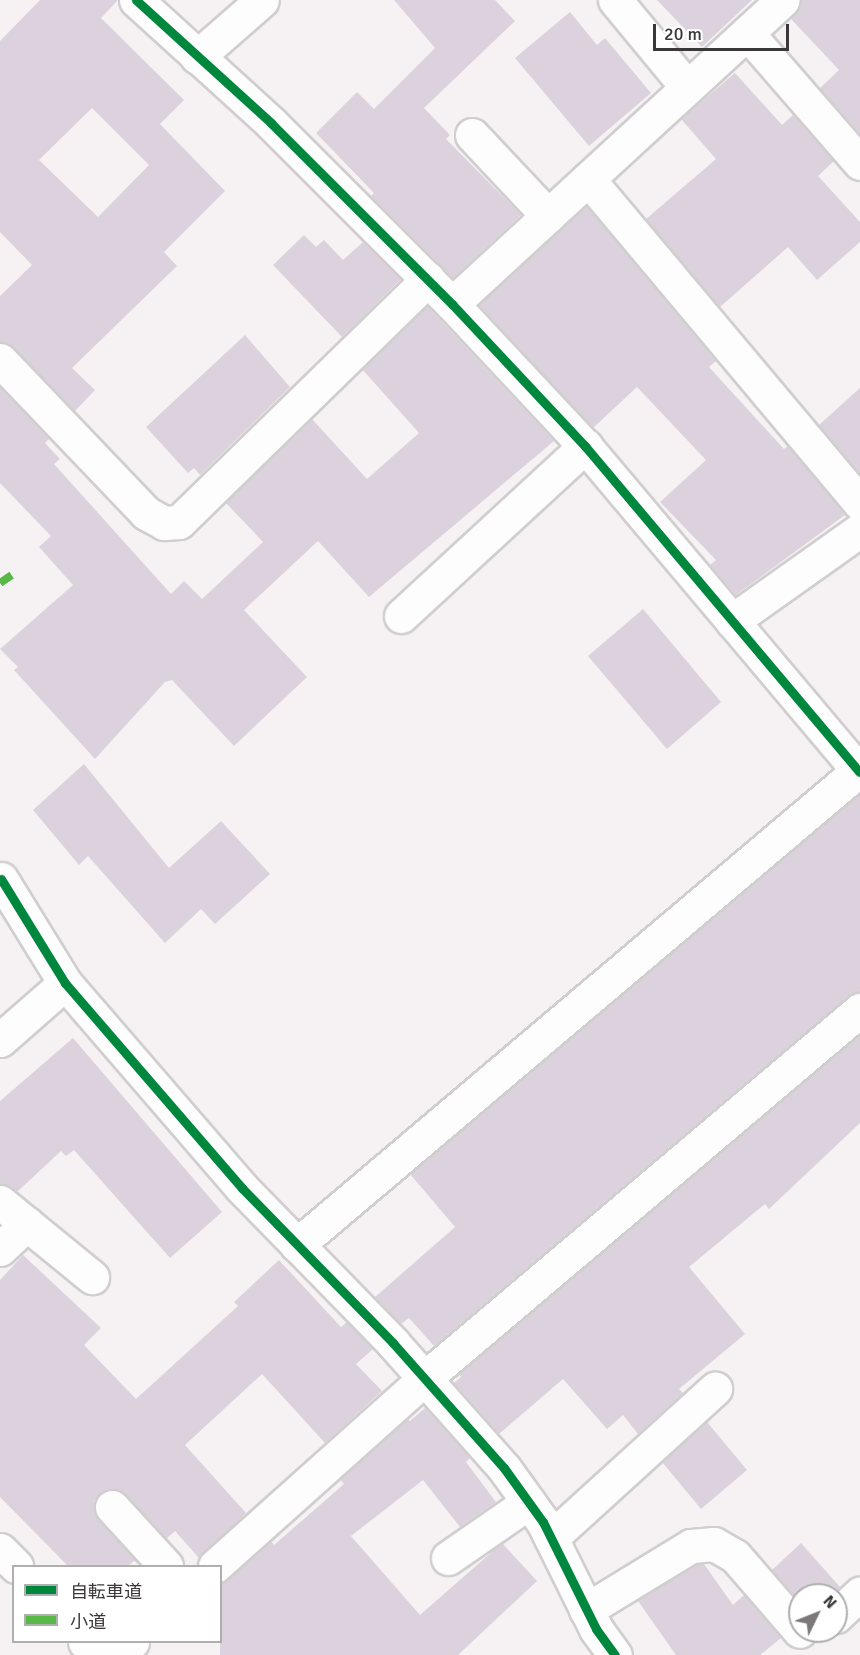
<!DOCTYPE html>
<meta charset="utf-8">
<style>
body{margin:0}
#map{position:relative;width:860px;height:1655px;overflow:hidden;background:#f6f2f4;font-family:Signika,"Noto Sans JP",sans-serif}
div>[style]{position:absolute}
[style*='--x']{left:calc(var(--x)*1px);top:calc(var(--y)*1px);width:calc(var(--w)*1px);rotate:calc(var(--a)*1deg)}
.building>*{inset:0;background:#dcd2dd}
.roads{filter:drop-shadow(2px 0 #d1ced0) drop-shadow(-2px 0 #d1ced0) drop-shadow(0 2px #d1ced0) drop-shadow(0 -2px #d1ced0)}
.street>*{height:33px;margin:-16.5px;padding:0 16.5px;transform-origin:16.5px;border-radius:16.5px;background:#fefdfd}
.quiet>*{height:8px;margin-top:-4px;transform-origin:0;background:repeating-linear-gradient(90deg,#58b947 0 15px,transparent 0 23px)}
.cycleway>*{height:9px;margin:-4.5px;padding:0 4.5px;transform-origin:4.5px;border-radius:4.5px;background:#00873e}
span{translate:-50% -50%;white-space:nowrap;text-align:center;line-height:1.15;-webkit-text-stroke:6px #fff;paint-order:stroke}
.legend{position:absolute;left:12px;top:1565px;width:210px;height:78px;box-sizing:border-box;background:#fff;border:2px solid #b0afb0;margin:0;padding:8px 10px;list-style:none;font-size:18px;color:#3a3739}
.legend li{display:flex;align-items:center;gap:12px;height:30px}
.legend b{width:30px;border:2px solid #b0afb0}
.north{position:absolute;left:788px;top:1583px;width:60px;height:60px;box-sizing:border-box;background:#fff;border:2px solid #b0afb0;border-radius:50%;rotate:47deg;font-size:16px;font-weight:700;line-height:24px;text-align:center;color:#3a3739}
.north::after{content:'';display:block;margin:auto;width:21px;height:27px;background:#7c787a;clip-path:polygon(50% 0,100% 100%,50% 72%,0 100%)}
.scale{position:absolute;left:653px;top:24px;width:136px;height:27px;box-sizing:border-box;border:3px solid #3a3739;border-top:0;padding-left:8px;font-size:18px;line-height:21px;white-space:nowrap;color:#3a3739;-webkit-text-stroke:4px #fff;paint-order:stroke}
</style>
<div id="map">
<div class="building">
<div style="clip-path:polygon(evenodd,40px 0,118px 0,101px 18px,184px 100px,160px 124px,225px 191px,164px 252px,177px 266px,72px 368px,95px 390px,75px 411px,14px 347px,0 342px,0 296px,32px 265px,0 232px,0 41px,40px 0,92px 108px,149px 165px,98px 217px,39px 160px,92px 108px)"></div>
<div style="clip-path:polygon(394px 0,495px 0,515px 21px,424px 108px,450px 135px,446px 139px,521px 215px,453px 278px,371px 196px,374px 193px,316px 133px,357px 92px,374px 109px,435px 48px)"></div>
<div style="clip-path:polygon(657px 0,752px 0,702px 47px)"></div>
<div style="clip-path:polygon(801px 0,860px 0,860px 134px,820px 88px,839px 70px,791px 19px)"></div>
<div style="clip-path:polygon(570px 12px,597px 45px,605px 38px,651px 93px,589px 146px,515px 58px)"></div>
<div style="clip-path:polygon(735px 73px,782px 125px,793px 115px,834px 161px,818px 176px,860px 222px,860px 242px,817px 280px,788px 247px,720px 307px,646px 219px,716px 159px,681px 119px)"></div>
<div style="clip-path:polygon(586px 206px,716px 361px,709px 367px,784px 449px,788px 446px,845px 515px,736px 595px,710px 565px,716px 560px,660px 502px,706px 460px,637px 387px,593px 428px,479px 305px)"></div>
<div style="clip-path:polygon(304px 235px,316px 247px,324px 240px,343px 260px,363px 242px,401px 279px,342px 337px,273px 265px)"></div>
<div style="clip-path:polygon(427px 306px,554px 441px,369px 597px,318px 541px,244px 610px,307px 677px,234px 746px,172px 680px,165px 682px,95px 759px,14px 670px,18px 667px,0 649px,73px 585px,39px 547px,51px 536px,0 483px,0 387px,49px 439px,45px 443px,60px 459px,54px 464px,171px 594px,184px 581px,202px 599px,263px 542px,226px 503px,312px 419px,367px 479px,419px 433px,362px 369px)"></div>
<div style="clip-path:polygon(245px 335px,290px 387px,200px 475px,194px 468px,188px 473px,146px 427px)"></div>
<div style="clip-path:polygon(860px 388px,860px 474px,819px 425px)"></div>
<div style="clip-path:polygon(643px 609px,721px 702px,667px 749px,588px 656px)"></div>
<div style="clip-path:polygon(84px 764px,169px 868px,221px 821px,270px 874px,215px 924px,201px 909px,165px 943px,88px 856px,79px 865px,33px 810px)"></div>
<div style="clip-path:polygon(860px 794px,860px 992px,848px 996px,434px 1346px,409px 1318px,401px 1324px,375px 1297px,455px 1227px,410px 1174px)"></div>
<div style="clip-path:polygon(860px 1035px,860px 1123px,769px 1209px,765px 1204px,689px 1267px,745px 1334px,679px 1389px,683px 1393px,638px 1434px,623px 1415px,607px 1429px,563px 1379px,499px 1434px,454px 1383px,461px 1377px,459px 1374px)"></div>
<div style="clip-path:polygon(73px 1038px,222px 1212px,170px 1258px,74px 1150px,66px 1156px,61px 1151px,17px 1192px,0 1184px,0 1101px)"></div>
<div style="clip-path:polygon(23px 1255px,101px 1328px,84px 1345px,136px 1399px,238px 1306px,234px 1302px,279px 1260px,341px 1327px,347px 1322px,373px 1349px,356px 1364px,382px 1391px,325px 1443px,262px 1374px,185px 1445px,246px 1513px,199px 1558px,175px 1531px,166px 1539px,126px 1494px,107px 1489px,94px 1501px,94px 1512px,140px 1565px,134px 1561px,128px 1566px,68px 1566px,0 1497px,0 1280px)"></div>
<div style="clip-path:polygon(425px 1408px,470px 1458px,466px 1462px,496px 1502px,460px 1527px,423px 1480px,351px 1536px,420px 1615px,502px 1543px,537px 1581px,458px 1655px,220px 1655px,220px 1584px,271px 1541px,274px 1545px,344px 1484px,340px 1479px,407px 1419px,410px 1421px)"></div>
<div style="clip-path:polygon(707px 1422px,747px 1470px,701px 1509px,662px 1462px)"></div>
<div style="clip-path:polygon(801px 1543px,840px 1587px,831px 1595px,800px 1595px,800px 1602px,772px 1570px)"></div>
<div style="clip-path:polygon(697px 1564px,704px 1564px,733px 1605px,744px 1595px,781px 1638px,760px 1655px,676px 1655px,638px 1601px)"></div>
</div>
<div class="roads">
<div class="street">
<div style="--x:136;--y:0;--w:183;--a:42.3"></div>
<div style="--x:271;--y:123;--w:256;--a:45"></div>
<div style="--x:452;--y:304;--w:195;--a:46.9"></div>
<div style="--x:585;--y:446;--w:426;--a:49.9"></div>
<div style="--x:615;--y:0;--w:113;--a:50.4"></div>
<div style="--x:747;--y:33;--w:172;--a:49"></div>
<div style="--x:197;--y:57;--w:86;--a:-41.2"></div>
<div style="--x:472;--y:135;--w:111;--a:46.8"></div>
<div style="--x:588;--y:179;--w:423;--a:50"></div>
<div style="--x:452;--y:304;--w:449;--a:-42.6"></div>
<div style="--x:0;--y:360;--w:211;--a:46.3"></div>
<div style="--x:146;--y:513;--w:21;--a:29"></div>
<div style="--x:164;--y:523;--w:15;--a:-4"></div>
<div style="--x:179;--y:522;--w:348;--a:-44.3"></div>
<div style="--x:401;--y:616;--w:251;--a:-42.7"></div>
<div style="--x:732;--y:621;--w:157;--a:-35.4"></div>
<div style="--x:1;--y:879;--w:122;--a:58.4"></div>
<div style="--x:65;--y:983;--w:271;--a:49.2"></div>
<div style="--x:242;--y:1188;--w:216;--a:45.7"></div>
<div style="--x:393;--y:1343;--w:167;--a:48.4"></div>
<div style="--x:504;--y:1468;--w:67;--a:54.2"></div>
<div style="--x:543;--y:1522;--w:119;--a:63.6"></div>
<div style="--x:596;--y:1629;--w:32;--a:54"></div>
<div style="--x:0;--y:1040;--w:86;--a:-41.2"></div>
<div style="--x:0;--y:1202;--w:119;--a:39.2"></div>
<div style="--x:297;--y:1245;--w:736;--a:-40.2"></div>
<div style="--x:0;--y:1249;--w:37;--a:-43"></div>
<div style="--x:112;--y:1507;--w:80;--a:47.5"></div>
<div style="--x:551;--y:1538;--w:222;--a:-42.3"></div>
<div style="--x:0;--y:1550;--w:23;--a:45"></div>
<div style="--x:448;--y:1558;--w:98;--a:-34.7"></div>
<div style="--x:215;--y:1566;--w:282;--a:-41.8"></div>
<div style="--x:425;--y:1378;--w:570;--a:-40.23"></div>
<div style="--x:586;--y:1610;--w:123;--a:-31.4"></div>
<div style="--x:691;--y:1546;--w:23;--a:-5"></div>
<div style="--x:714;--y:1544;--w:24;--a:30"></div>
<div style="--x:735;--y:1556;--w:99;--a:49.1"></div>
<div style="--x:836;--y:1616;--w:33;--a:-43"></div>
<div style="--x:85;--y:1642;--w:18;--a:45"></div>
<div style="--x:117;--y:1655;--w:20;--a:-41"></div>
</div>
</div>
<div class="quiet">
<div style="--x:0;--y:583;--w:14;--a:-34"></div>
</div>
<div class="cycleway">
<div style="--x:136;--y:0;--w:183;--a:42.3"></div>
<div style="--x:271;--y:123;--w:256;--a:45"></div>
<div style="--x:452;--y:304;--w:195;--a:46.9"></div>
<div style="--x:585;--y:446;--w:426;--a:49.9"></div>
<div style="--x:1;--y:879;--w:122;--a:58.4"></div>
<div style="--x:65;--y:983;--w:271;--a:49.2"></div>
<div style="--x:242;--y:1188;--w:216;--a:45.7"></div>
<div style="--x:393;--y:1343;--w:167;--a:48.4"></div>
<div style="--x:504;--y:1468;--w:67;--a:54.2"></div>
<div style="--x:543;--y:1522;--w:119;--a:63.6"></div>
<div style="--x:596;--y:1629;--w:32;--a:54"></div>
</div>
<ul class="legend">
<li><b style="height:8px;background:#00873e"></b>自転車道</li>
<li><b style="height:8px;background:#58b947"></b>小道</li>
</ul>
<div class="north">N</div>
<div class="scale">20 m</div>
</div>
